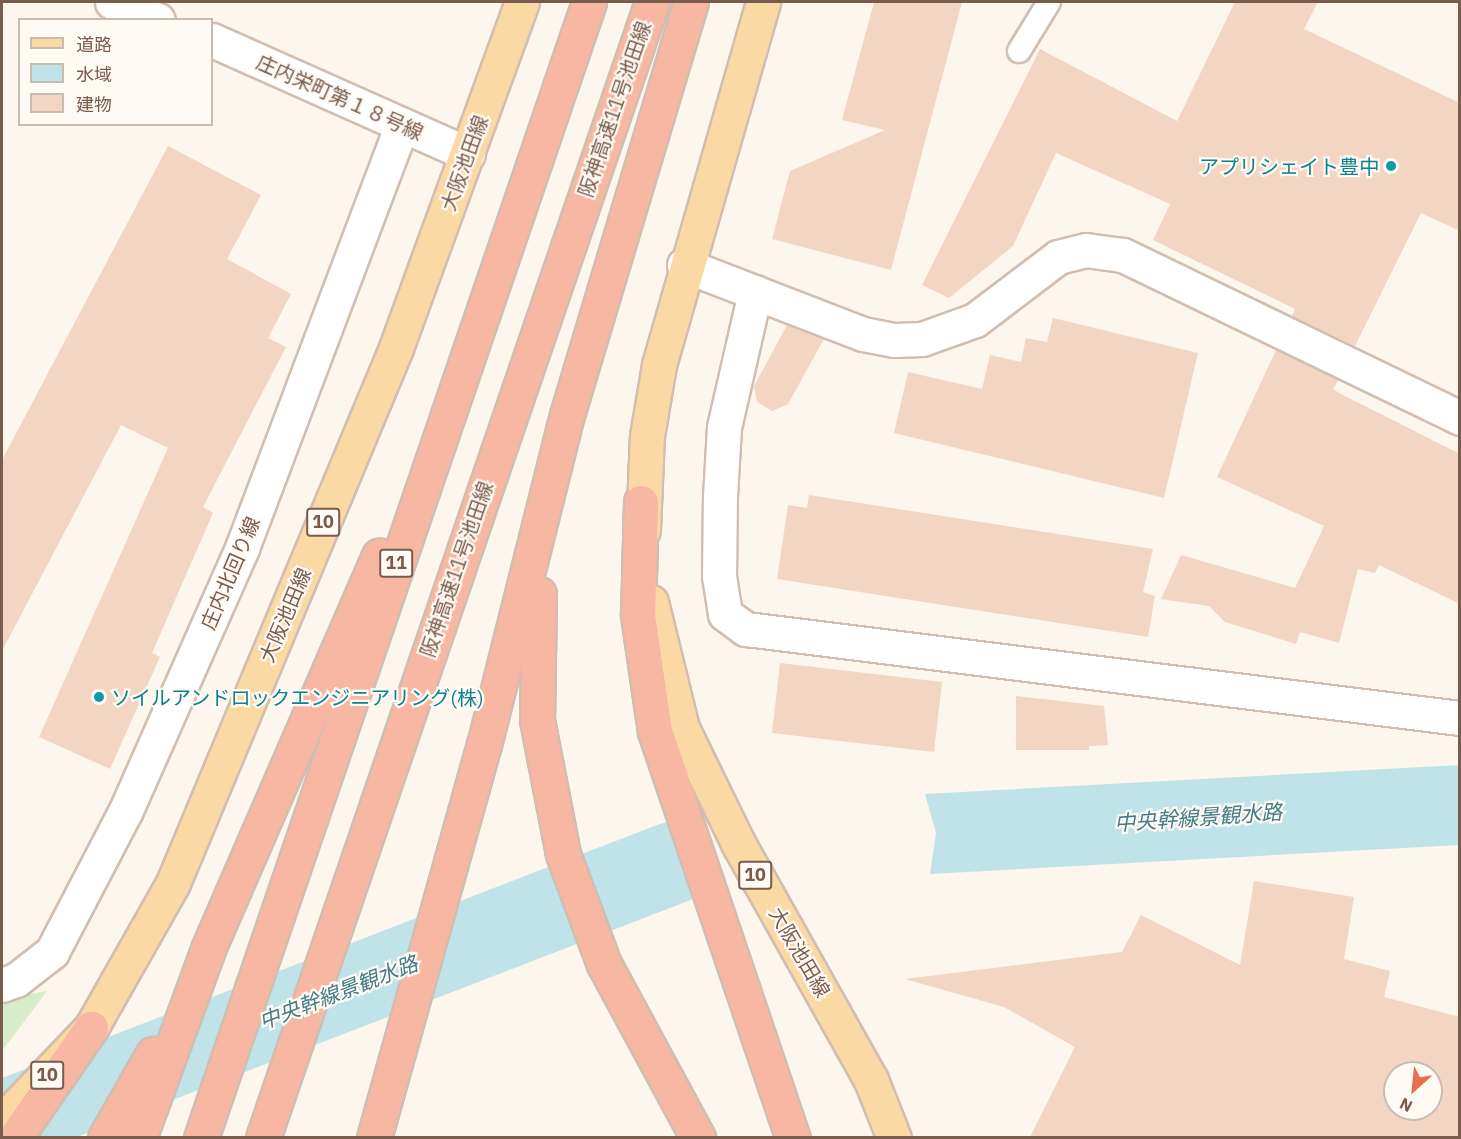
<!DOCTYPE html>
<meta charset="utf-8">
<style>
body{margin:0}
#map{position:relative;width:1461px;height:1139px;overflow:hidden;background:#fdf6ec;font-family:"IBM Plex Sans","Noto Sans JP",sans-serif}
div>[style]{position:absolute}
[style*='--x']{left:calc(var(--x)*1px);top:calc(var(--y)*1px);width:calc(var(--w)*1px);rotate:calc(var(--a)*1deg)}
.green>*{inset:0;background:#d8ecc9}
.water>*{inset:0;background:#bfe3e8}
.river>*{height:82px;margin:-41px;padding:0 41px;transform-origin:41px;border-radius:41px;background:#bfe3e8}
.building>*{inset:0;background:#f3d5c3}
.roads{filter:drop-shadow(2px 0 #d1beb0) drop-shadow(-2px 0 #d1beb0) drop-shadow(0 2px #d1beb0) drop-shadow(0 -2px #d1beb0)}
.service>*{height:22px;margin:-11px;padding:0 11px;transform-origin:11px;border-radius:11px;background:#fff}
.minor>*{height:33px;margin:-16.5px;padding:0 16.5px;transform-origin:16.5px;border-radius:16.5px;background:#fff}
.tertiary>*{height:33px;margin:-16.5px;padding:0 16.5px;transform-origin:16.5px;border-radius:16.5px;background:#fff}
.primary>*{height:33px;margin:-16.5px;padding:0 16.5px;transform-origin:16.5px;border-radius:16.5px;background:#fbd9a5}
.motorway>*{height:33px;margin:-16.5px;padding:0 16.5px;transform-origin:16.5px;border-radius:16.5px;background:#f7b7a3}
.dots>*{width:16px;height:16px;translate:-50% -50%;box-sizing:border-box;border:3px solid #fffaf3;border-radius:50%}
span{translate:-50% -50%;white-space:nowrap;text-align:center;line-height:1.15;-webkit-text-stroke:4.5px #fffaf3;paint-order:stroke}
.shield-label span{padding:2px 4px;background:#fffaf3;border:2px solid;border-radius:4px;-webkit-text-stroke-width:0}
.shield-label{font-size:18px;color:#7a5c4d;font-weight:700}
.street-label{font-size:20px;color:#7a5c4d}
.culture-label{font-size:20px;color:#0d838f}
.right{translate:-100% -50%;text-align:right}
.left{translate:0 -50%;text-align:left}
.water-label{font-size:21px;color:#437c86;font-style:italic}
.frame{position:absolute;inset:0;border:3px solid #7a5c4d;pointer-events:none}
.legend{position:absolute;left:18px;top:18px;width:195px;height:108px;box-sizing:border-box;background:#fffaf3;border:2px solid #cabbb1;margin:0;padding:8px 10px;list-style:none;font-size:18px;color:#7a5c4d}
.legend li{display:flex;align-items:center;gap:12px;height:30px}
.legend b{width:30px;border:2px solid #cabbb1}
.north{position:absolute;left:1383px;top:1061px;width:60px;height:60px;box-sizing:border-box;background:#fffaf3;border:2px solid #cabbb1;border-radius:50%;rotate:207deg;font-size:16px;font-weight:700;line-height:24px;text-align:center;color:#7a5c4d}
.north::after{content:'';display:block;margin:auto;width:21px;height:27px;background:#e76f51;clip-path:polygon(50% 0,100% 100%,50% 72%,0 100%)}
</style>
<div id="map">
<div class="green">
<div style="clip-path:polygon(47px 991px,12px 1038px,2px 1050px,2px 999px)"></div>
</div>
<div class="water">
<div style="clip-path:polygon(1459px 765px,1459px 845px,930px 874px,936px 833px,925px 794px)"></div>
</div>
<div class="river">
<div style="--x:2;--y:1122;--w:721;--a:-21.12"></div>
</div>
<div class="building">
<div style="clip-path:polygon(874px 2px,962px 2px,891px 270px,772px 239px,790px 171px,885px 130px,842px 120px)"></div>
<div style="clip-path:polygon(1235px 2px,1318px 2px,1304px 29px,1460px 103px,1460px 231px,1421px 213px,1355px 346px,1292px 316px,1295px 309px,1153px 240px,1170px 204px,1056px 153px,1013px 246px,949px 298px,922px 285px,1040px 49px,1177px 121px)"></div>
<div style="clip-path:polygon(168px 146px,261px 195px,227px 259px,291px 294px,268px 338px,286px 347px,203px 507px,213px 513px,152px 653px,160px 657px,110px 769px,39px 737px,168px 448px,121px 425px,2px 651px,2px 460px)"></div>
<div style="clip-path:polygon(1053px 318px,1198px 353px,1164px 498px,894px 433px,908px 372px,982px 389px,990px 355px,1021px 362px,1026px 338px,1047px 342px)"></div>
<div style="clip-path:polygon(787px 325px,824px 339px,788px 404px,772px 411px,757px 402px,754px 386px)"></div>
<div style="clip-path:polygon(1276px 350px,1338px 380px,1333px 389px,1341px 394px,1460px 454px,1460px 604px,1379px 565px,1375px 573px,1358px 569px,1339px 643px,1300px 632px,1296px 644px,1225px 622px,1209px 606px,1161px 599px,1181px 555px,1295px 588px,1324px 526px,1217px 477px)"></div>
<div style="clip-path:polygon(809px 495px,1153px 549px,1143px 592px,1155px 596px,1148px 637px,777px 579px,788px 505px,807px 508px)"></div>
<div style="clip-path:polygon(780px 663px,942px 682px,934px 752px,772px 733px)"></div>
<div style="clip-path:polygon(1016px 696px,1104px 706px,1108px 745px,1089px 746px,1089px 750px,1016px 750px)"></div>
<div style="clip-path:polygon(evenodd,1254px 881px,1354px 897px,1344px 959px,1390px 971px,1384px 997px,1460px 1017px,1460px 1137px,1030px 1137px,1075px 1047px,1004px 1007px,905px 979px,1122px 952px,1141px 915px,1240px 965px,1254px 881px,1395px 1073px,1431px 1073px,1431px 1109px,1395px 1109px,1395px 1073px)"></div>
</div>
<div class="roads">
<div class="service">
<div style="--x:1019;--y:51;--w:57;--a:-58.5"></div>
</div>
<div class="minor">
<div style="--x:112;--y:2;--w:49;--a:21.4"></div>
<div style="--x:212;--y:40;--w:280;--a:24"></div>
<div style="--x:684;--y:265;--w:192;--a:21.1"></div>
<div style="--x:863;--y:334;--w:32;--a:11"></div>
<div style="--x:894;--y:340;--w:28;--a:-2"></div>
<div style="--x:922;--y:339;--w:56;--a:-19.7"></div>
<div style="--x:975;--y:320;--w:104;--a:-37.2"></div>
<div style="--x:1058;--y:257;--w:29;--a:-14"></div>
<div style="--x:1086;--y:250;--w:37;--a:8"></div>
<div style="--x:1123;--y:255;--w:374;--a:25.8"></div>
<div style="--x:755;--y:292;--w:139;--a:102.9"></div>
<div style="--x:724;--y:427;--w:69;--a:93.3"></div>
<div style="--x:720;--y:496;--w:80;--a:90.7"></div>
<div style="--x:719;--y:576;--w:38;--a:81"></div>
<div style="--x:725;--y:614;--w:26;--a:36"></div>
<div style="--x:746;--y:629;--w:720;--a:7.11"></div>
</div>
<div class="tertiary">
<div style="--x:2;--y:985;--w:15;--a:-20"></div>
<div style="--x:16;--y:980;--w:46;--a:-37.9"></div>
<div style="--x:52;--y:952;--w:160;--a:-62.5"></div>
<div style="--x:126;--y:810;--w:287;--a:-66.1"></div>
<div style="--x:242;--y:548;--w:452;--a:-69.3"></div>
</div>
<div class="primary">
<div style="--x:643;--y:530;--w:94;--a:-87.6"></div>
<div style="--x:647;--y:436;--w:72;--a:-80.4"></div>
<div style="--x:659;--y:365;--w:378;--a:-74"></div>
<div style="--x:651;--y:602;--w:130;--a:76.2"></div>
<div style="--x:682;--y:728;--w:128;--a:64"></div>
<div style="--x:738;--y:843;--w:272;--a:60.7"></div>
<div style="--x:871;--y:1080;--w:62;--a:68.4"></div>
<div style="--x:2;--y:1121;--w:129;--a:-46.3"></div>
<div style="--x:91;--y:1028;--w:167;--a:-60.5"></div>
<div style="--x:173;--y:883;--w:580;--a:-67.37"></div>
<div style="--x:396;--y:348;--w:368;--a:-70"></div>
</div>
<div class="motorway">
<div style="--x:641;--y:502;--w:113;--a:91.5"></div>
<div style="--x:638;--y:615;--w:117;--a:81.7"></div>
<div style="--x:655;--y:731;--w:430;--a:71.3"></div>
<div style="--x:539;--y:594;--w:126;--a:90.9"></div>
<div style="--x:537;--y:720;--w:136;--a:79"></div>
<div style="--x:563;--y:854;--w:117;--a:69.6"></div>
<div style="--x:604;--y:964;--w:198;--a:61.6"></div>
<div style="--x:15;--y:1138;--w:134;--a:-55.4"></div>
<div style="--x:105;--y:1138;--w:97;--a:-60.3"></div>
<div style="--x:139;--y:1138;--w:201;--a:-69.9"></div>
<div style="--x:208;--y:949;--w:429;--a:-66.5"></div>
<div style="--x:201;--y:1138;--w:1200;--a:-71.14"></div>
<div style="--x:263;--y:1138;--w:1201;--a:-71.1"></div>
<div style="--x:374;--y:1138;--w:408;--a:-74.4"></div>
<div style="--x:484;--y:745;--w:340;--a:-75.9"></div>
<div style="--x:567;--y:415;--w:431;--a:-73.3"></div>
</div>
</div>
<div class="dots">
<div style="left:1391px;top:166px;background:#0f9aa8"></div>
<div style="left:99px;top:697px;background:#0f9aa8"></div>
</div>
<div class="shield-label">
<span style="left:323px;top:522px">10</span>
<span style="left:396px;top:563px">11</span>
<span style="left:755px;top:875px">10</span>
<span style="left:47px;top:1075px">10</span>
</div>
<div class="street-label">
<span style="left:340px;top:97px;rotate:24deg">庄内栄町第１８号線</span>
<span style="left:614px;top:109px;rotate:-71deg">阪神高速11号池田線</span>
<span style="left:464px;top:163px;rotate:-70deg">大阪池田線</span>
<span style="left:456px;top:569px;rotate:-71deg">阪神高速11号池田線</span>
<span style="left:230px;top:573px;rotate:-67deg">庄内北回り線</span>
<span style="left:285px;top:615px;rotate:-67deg">大阪池田線</span>
<span style="left:800px;top:952px;rotate:60deg">大阪池田線</span>
</div>
<div class="culture-label">
<span class="right" style="left:1379px;top:166px">アプリシェイト豊中</span>
<span class="left" style="left:111px;top:697px">ソイルアンドロックエンジニアリング(株)</span>
</div>
<div class="water-label">
<span style="left:1198px;top:817px;rotate:-4deg">中央幹線景観水路</span>
<span style="left:338px;top:992px;rotate:-21deg">中央幹線景観水路</span>
</div>
<div class="frame"></div>
<ul class="legend">
<li><b style="height:8px;background:#fbd9a5"></b>道路</li>
<li><b style="height:16px;background:#bfe3e8"></b>水域</li>
<li><b style="height:16px;background:#f3d5c3"></b>建物</li>
</ul>
<div class="north">N</div>
</div>
